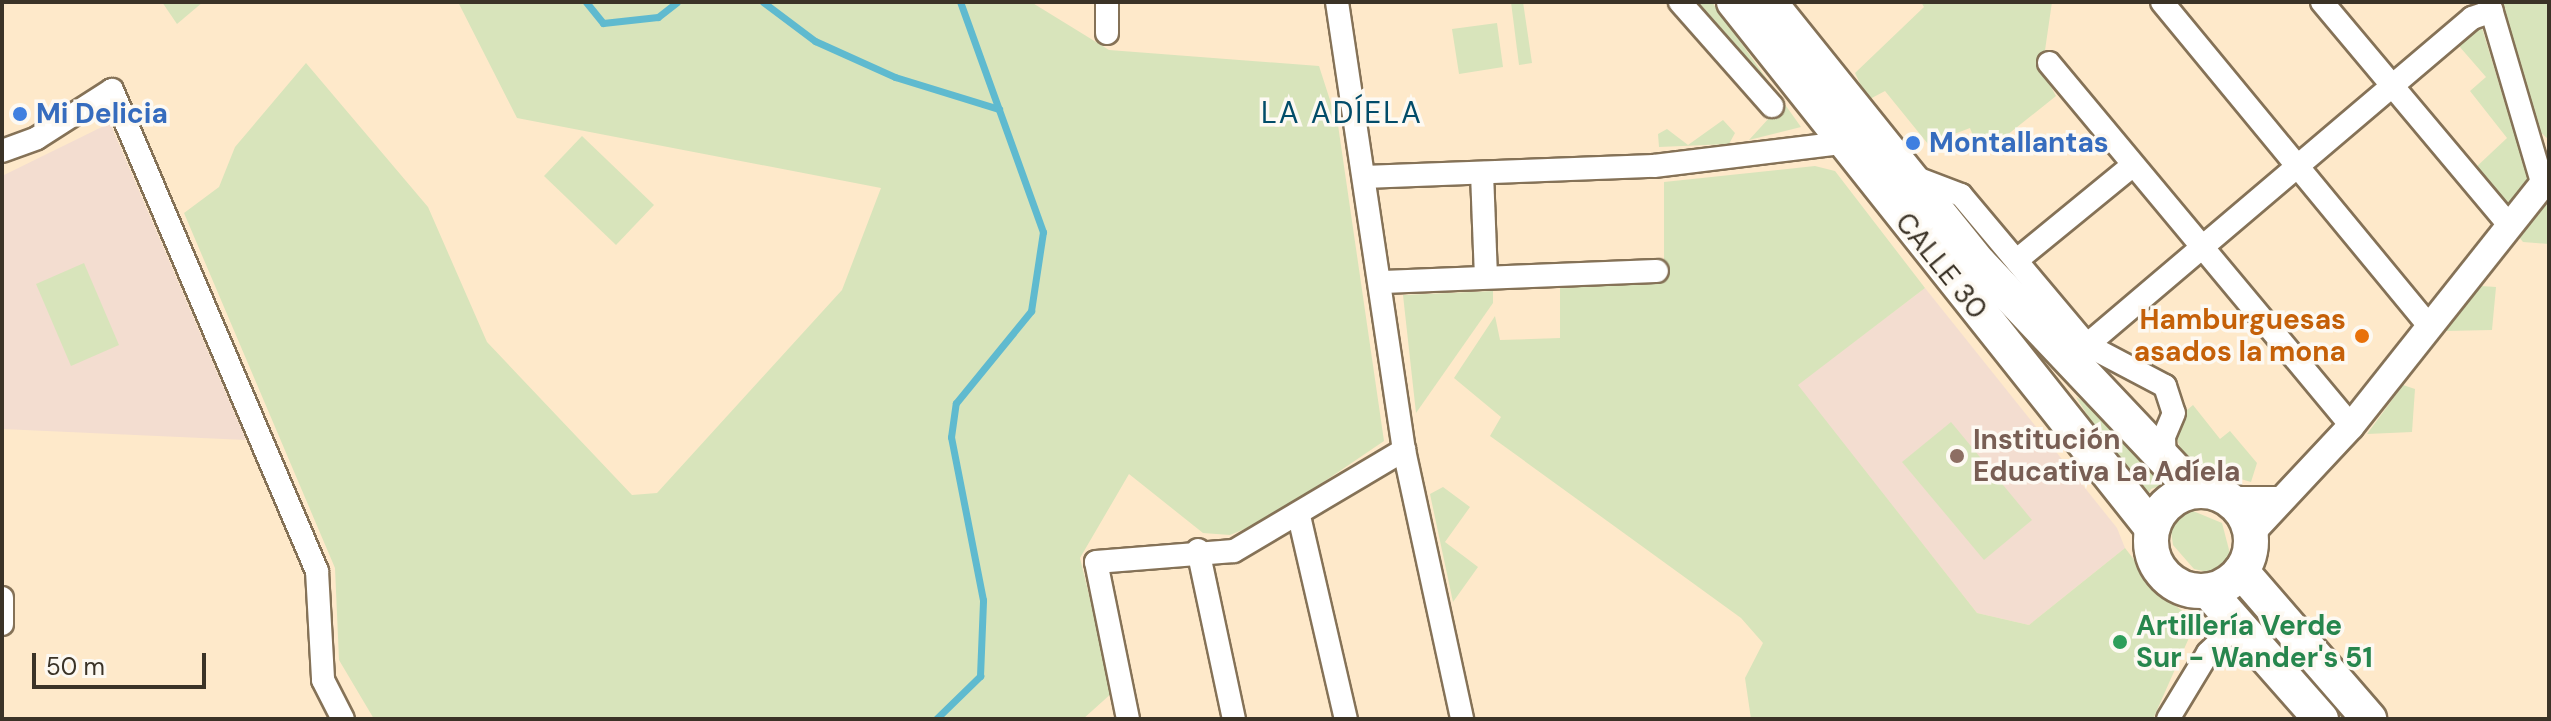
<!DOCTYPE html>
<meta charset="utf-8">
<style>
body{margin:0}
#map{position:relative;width:2551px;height:721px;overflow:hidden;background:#fee9ca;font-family:"DM Sans",sans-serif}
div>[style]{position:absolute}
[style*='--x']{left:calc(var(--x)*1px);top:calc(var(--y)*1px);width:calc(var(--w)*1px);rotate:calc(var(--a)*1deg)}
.education>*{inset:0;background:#f3ddd0}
.green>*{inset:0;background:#d8e4bb}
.stream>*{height:7px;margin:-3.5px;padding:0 3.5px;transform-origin:3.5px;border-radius:3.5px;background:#5fbacf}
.roads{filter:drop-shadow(2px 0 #857257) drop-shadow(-2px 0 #857257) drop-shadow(0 2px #857257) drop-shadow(0 -2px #857257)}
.minor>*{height:22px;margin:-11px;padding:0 11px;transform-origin:11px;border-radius:11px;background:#fff}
.tertiary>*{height:26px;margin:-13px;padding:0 13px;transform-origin:13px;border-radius:13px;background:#fff}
.primary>*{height:34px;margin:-17px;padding:0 17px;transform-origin:17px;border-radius:17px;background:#fff}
.primary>.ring{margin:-17px;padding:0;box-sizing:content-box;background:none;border:34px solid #fff;border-radius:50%}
.dots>*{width:22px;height:22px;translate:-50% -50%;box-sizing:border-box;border:4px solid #fdf9f2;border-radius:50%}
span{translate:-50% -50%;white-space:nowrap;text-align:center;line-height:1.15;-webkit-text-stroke:7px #fdf9f2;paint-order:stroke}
.shop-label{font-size:28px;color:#366cbe;font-weight:700}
.left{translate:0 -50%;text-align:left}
.street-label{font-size:28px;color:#3b3327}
.food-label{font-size:28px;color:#c56008;font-weight:700}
.right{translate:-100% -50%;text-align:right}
.education-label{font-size:28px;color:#785e54;font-weight:700}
.leisure-label{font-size:28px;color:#27864d;font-weight:700}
.neighbourhood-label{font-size:30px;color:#024c69;letter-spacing:2px}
.frame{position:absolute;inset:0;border:4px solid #3b3327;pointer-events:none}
.scale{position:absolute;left:32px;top:653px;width:174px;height:36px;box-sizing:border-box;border:4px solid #3b3327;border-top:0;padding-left:10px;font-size:24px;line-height:28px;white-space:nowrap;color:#3b3327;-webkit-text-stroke:6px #fdf9f2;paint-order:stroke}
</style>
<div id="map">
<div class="education">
<div style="clip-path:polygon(110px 123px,246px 440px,2px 429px,2px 176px)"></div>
<div style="clip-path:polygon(1925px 288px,2117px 528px,2125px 548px,2029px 625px,1977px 613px,1797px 385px)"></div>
</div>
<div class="green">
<div style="clip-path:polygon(162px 2px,203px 2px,177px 24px)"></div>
<div style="clip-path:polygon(458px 2px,1031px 2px,1109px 50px,1319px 66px,1338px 125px,1384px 441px,1269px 519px,1230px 535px,1203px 533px,1129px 474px,1080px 558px,1113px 692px,1083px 719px,374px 719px,339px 660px,335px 568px,184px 213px,219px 187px,235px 147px,306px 63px,428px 207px,487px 342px,632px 495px,657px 493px,842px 290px,881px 188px,517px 118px)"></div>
<div style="clip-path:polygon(1511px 2px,1523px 2px,1532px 63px,1519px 65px)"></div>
<div style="clip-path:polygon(1691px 2px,1712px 2px,1801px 127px,1749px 140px,1781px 105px)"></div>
<div style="clip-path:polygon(1921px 2px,2052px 2px,2042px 71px,2056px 96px,1981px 156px,1970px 128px,1928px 144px,1885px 91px,1868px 100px,1855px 73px,1924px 7px)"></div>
<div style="clip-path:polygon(2500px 2px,2549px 2px,2549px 140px,2538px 130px)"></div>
<div style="clip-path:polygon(1497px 23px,1503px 67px,1459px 74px,1452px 29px)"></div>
<div style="clip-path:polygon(2476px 28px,2482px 28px,2528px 178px,2510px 204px,2473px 170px,2507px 138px,2470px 91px,2486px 77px,2459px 46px)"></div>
<div style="clip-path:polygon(1723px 120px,1735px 133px,1729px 144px,1659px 147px,1658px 134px,1667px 129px,1688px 145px)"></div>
<div style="clip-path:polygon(582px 136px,654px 205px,616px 245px,544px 176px)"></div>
<div style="clip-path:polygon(1815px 166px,1835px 171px,1925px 288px,1798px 385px,1977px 613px,2029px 625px,2125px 548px,2160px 593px,2196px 622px,2153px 719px,1751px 719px,1745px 678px,1763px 643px,1741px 618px,1490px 436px,1501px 417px,1454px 378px,1495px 316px,1500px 340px,1560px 338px,1560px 282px,1664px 279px,1664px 182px)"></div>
<div style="clip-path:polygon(2549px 200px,2549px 244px,2523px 242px,2519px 237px)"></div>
<div style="clip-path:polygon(84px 263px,119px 345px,71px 366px,36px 284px)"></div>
<div style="clip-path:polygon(2481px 286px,2496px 287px,2492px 330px,2445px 331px)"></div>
<div style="clip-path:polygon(1493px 291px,1493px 303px,1416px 413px,1403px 295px)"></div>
<div style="clip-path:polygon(2403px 385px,2415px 389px,2412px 432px,2367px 434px)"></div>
<div style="clip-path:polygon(2076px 397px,2091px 406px,2172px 482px,2151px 489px,2143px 504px)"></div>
<div style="clip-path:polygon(2193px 405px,2220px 439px,2230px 431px,2257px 463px,2251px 482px,2186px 463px,2176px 437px,2180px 416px)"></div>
<div style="clip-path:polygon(1951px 422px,2032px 520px,1984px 560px,1902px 462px)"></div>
<div style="clip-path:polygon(1443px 487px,1470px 507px,1445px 542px,1478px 567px,1453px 602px,1430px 494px)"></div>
<div style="clip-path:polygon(2181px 506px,2222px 523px,2233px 565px,2221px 575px,2194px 569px,2173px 545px,2169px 517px)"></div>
<div style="clip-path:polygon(2253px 596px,2353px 719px,2340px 719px,2235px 609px)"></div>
</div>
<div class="stream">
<div style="--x:586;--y:2;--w:27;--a:51"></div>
<div style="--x:603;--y:23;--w:55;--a:-6.2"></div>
<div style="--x:658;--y:17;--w:24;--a:-38"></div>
<div style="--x:763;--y:2;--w:65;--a:36.9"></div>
<div style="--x:815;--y:41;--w:88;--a:24.2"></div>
<div style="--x:895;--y:77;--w:109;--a:17.1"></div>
<div style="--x:936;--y:719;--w:62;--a:-44.3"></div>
<div style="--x:980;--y:676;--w:76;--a:-87.7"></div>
<div style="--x:983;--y:600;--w:166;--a:-101.1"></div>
<div style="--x:951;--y:437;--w:34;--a:-82"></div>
<div style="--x:956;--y:403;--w:119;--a:-50.8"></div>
<div style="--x:1031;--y:311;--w:80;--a:-81.4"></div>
<div style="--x:1043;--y:232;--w:245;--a:-109.8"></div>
</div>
<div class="roads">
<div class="minor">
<div style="--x:1337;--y:2;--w:453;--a:81.5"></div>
<div style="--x:1404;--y:450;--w:275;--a:77.8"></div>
<div style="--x:1680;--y:2;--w:139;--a:48.5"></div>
<div style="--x:2162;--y:2;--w:420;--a:50.5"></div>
<div style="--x:2322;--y:2;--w:291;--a:50"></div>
<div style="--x:2489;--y:2;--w:188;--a:73.6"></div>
<div style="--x:1107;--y:33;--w:31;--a:-90"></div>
<div style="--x:2049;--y:63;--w:472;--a:50.2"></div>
<div style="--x:2;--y:151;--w:37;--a:-20"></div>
<div style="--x:37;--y:138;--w:89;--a:-32.6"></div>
<div style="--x:112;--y:90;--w:523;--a:66.92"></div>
<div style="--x:317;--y:571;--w:109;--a:86.8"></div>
<div style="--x:323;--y:680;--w:44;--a:62.9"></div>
<div style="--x:1482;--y:173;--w:104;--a:87.8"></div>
<div style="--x:1906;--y:174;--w:59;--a:20.9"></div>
<div style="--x:1961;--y:195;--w:196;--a:50"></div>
<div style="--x:2087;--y:345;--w:88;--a:27.7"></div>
<div style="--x:2165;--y:386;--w:28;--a:72"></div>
<div style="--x:2174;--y:413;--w:26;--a:113"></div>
<div style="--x:2164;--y:437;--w:24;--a:88"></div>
<div style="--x:1364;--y:177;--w:290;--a:-2.2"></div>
<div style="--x:1654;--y:166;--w:188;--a:-7"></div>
<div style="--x:2017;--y:260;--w:149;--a:-39.3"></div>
<div style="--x:1382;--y:282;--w:275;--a:-2.3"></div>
<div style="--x:2087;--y:345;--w:505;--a:-40.34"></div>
<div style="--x:2472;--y:18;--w:21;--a:-19"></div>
<div style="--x:1299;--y:516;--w:208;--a:77"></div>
<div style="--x:1198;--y:550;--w:173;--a:78"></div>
<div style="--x:2;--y:598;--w:26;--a:90"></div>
<div style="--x:1128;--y:719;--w:160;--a:-101.5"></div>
<div style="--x:1096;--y:562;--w:138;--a:-4.6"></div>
<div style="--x:1234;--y:551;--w:198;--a:-30.7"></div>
<div style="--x:2168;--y:719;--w:77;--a:-58.8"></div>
<div style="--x:2208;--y:653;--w:39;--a:-44"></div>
</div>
<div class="tertiary">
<div style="--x:2231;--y:500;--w:49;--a:0"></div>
<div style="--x:2251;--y:533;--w:146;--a:-46.9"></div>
<div style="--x:2351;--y:426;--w:319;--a:-51.6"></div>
</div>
<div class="primary">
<div style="--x:1734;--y:2;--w:672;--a:51.53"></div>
<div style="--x:1769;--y:2;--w:335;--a:51.2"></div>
<div style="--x:1979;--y:263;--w:313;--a:46.6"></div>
<div class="ring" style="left:2151px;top:491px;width:66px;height:66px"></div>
<div style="--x:2241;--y:571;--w:196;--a:49.1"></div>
<div style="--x:2208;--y:591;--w:171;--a:48.6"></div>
</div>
</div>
<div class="dots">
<div style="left:20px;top:114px;background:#3f7fe0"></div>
<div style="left:1913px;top:143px;background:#3f7fe0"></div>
<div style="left:2362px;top:336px;background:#e8710a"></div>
<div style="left:1957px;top:456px;background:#8d6e63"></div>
<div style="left:2120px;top:642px;background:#2e9e5b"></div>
</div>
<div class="shop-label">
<span class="left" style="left:36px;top:114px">Mi Delicia</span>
<span class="left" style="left:1929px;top:143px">Montallantas</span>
</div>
<div class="street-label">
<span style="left:1941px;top:266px;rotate:51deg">CALLE 30</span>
</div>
<div class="food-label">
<span class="right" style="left:2346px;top:336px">Hamburguesas<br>asados la mona</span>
</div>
<div class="education-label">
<span class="left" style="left:1973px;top:456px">Institución<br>Educativa La Adíela</span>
</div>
<div class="leisure-label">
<span class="left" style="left:2136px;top:642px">Artillería Verde<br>Sur - Wander's 51</span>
</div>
<div class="neighbourhood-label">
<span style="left:1342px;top:113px">LA ADÍELA</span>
</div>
<div class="frame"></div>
<div class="scale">50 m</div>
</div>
